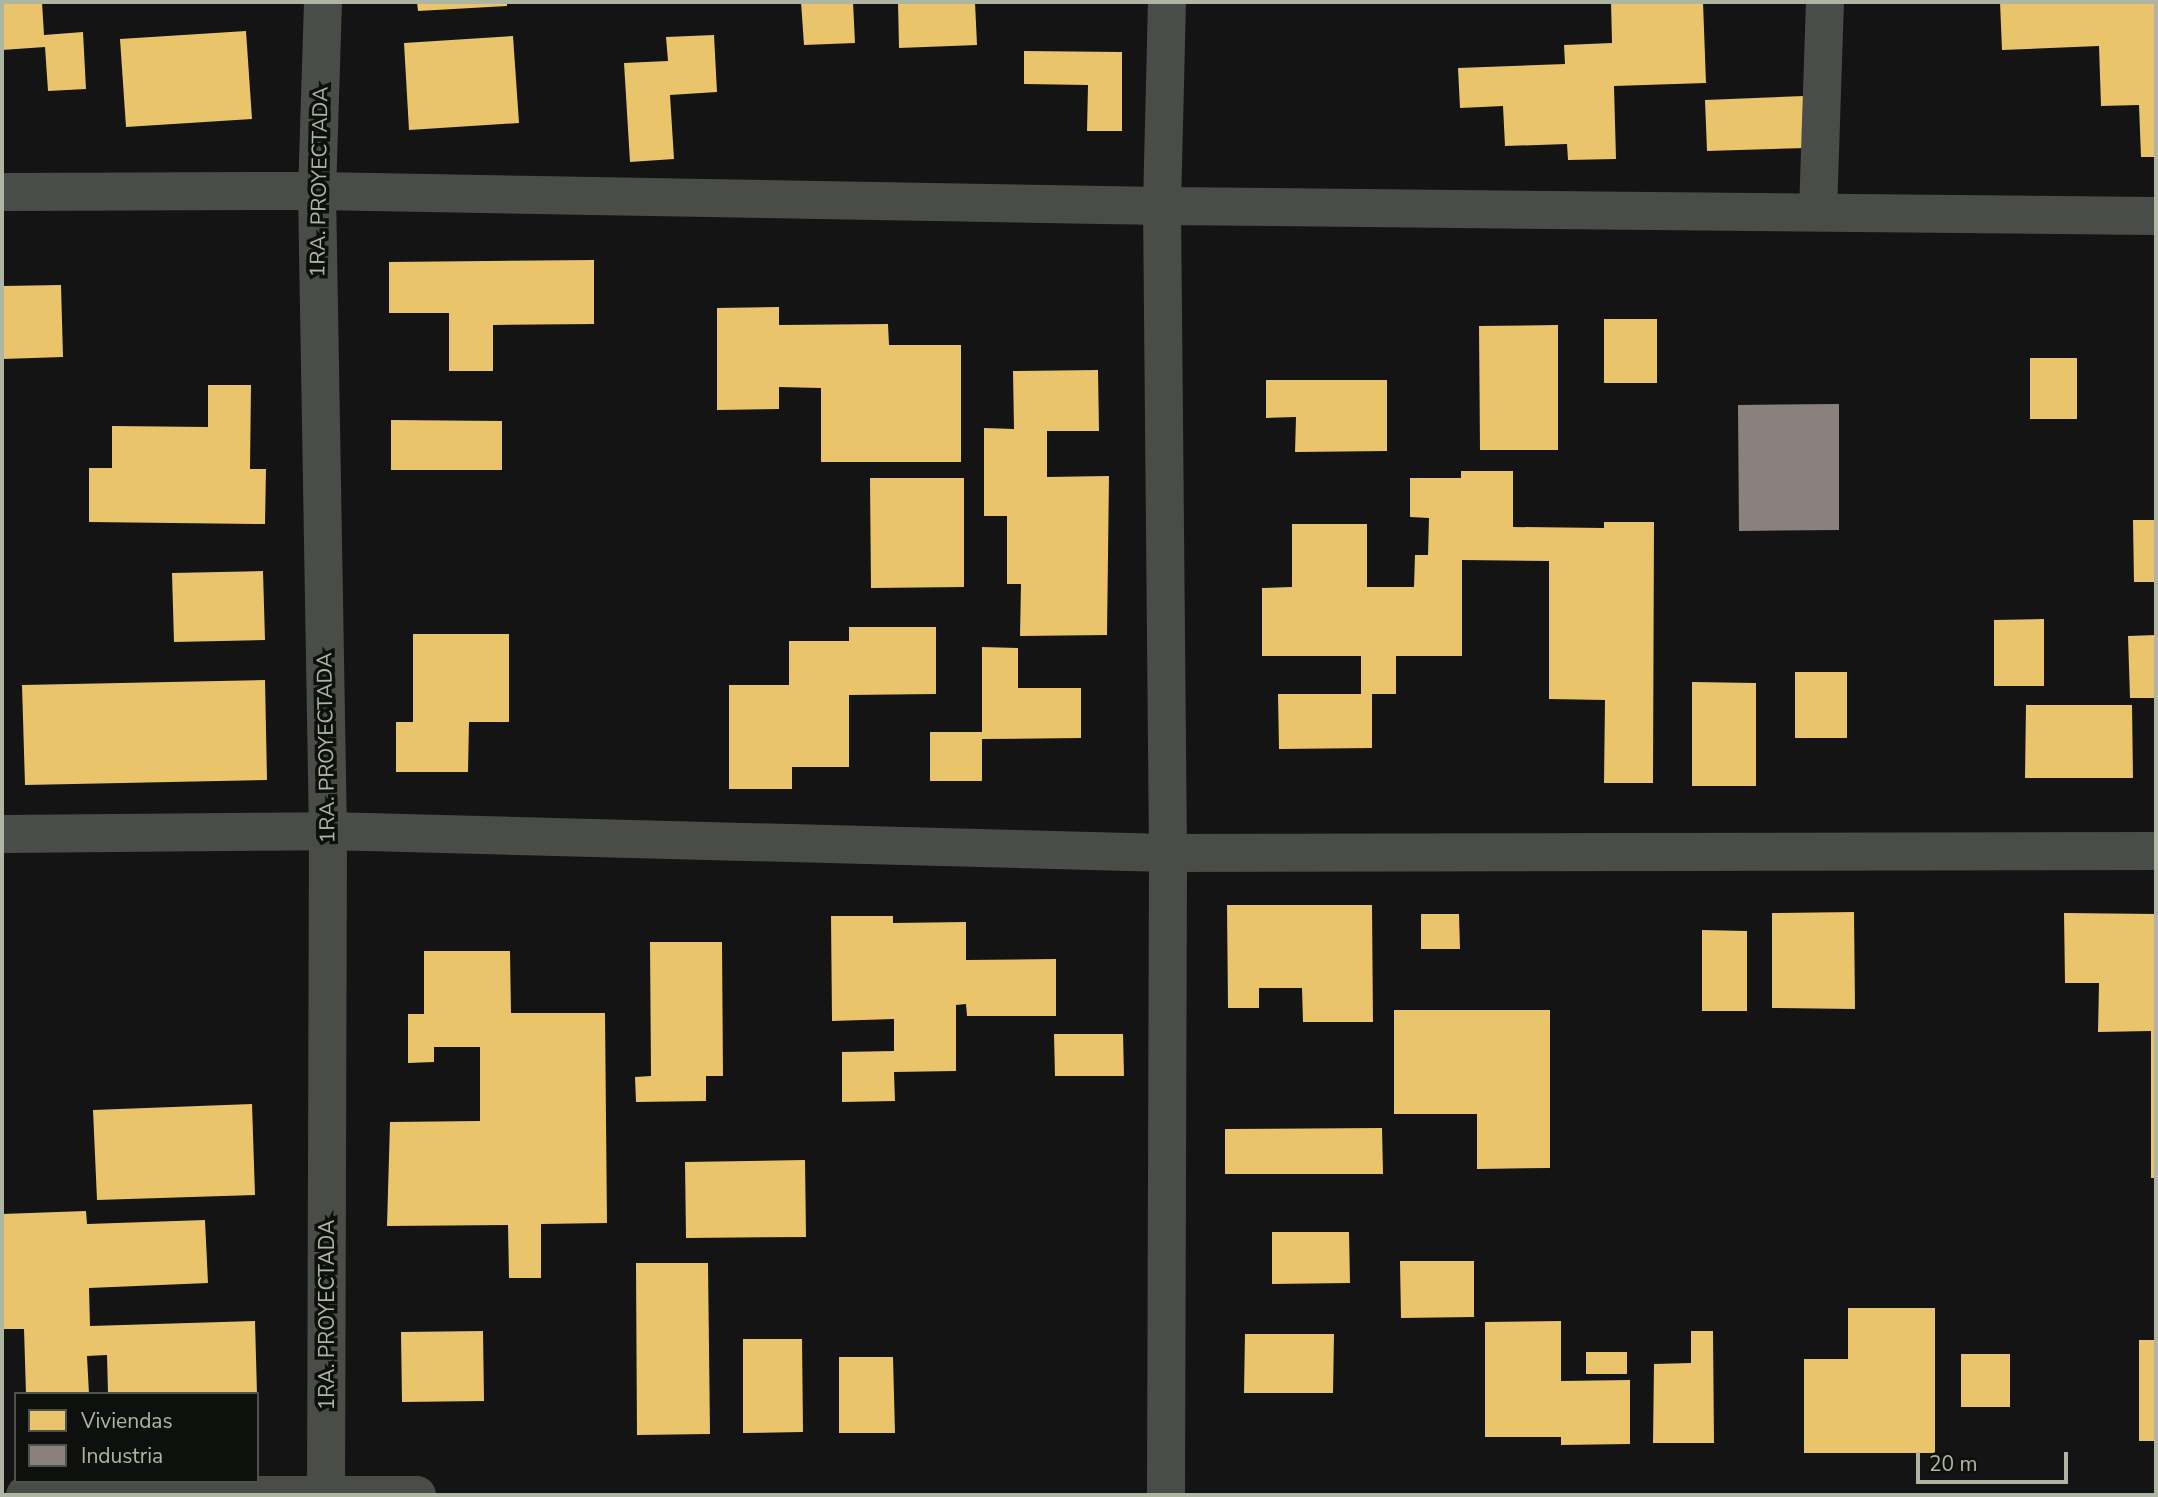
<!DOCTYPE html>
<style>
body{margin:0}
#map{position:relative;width:2158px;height:1497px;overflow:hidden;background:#141414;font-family:"Nunito Sans",sans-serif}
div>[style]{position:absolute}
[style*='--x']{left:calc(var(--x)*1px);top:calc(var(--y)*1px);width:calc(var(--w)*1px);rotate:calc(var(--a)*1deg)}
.homes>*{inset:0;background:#e9c46a}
.industry>*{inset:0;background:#8a817c}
.street>*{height:38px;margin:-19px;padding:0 19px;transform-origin:19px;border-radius:19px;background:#4a4d47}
span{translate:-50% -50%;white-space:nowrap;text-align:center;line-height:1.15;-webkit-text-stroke:7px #0e100e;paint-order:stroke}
.street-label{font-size:21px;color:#aeb6a3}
.frame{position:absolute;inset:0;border:4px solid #aeb6a3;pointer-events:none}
.legend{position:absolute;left:14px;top:1392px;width:245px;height:91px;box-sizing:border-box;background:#0e100e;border:2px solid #4e524a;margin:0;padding:9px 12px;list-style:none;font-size:21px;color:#aeb6a3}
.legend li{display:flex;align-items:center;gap:14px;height:35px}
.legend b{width:35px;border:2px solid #4e524a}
.scale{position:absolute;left:1916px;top:1452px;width:152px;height:32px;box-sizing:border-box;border:4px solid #aeb6a3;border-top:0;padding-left:9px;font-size:21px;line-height:24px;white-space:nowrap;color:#aeb6a3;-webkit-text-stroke:5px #0e100e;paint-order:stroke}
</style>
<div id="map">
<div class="homes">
<div style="clip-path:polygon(2px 2px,42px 2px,44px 35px,83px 32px,86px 89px,48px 91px,45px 47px,2px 50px)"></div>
<div style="clip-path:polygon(417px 2px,507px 2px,507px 6px,418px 11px)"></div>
<div style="clip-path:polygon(801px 2px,853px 2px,855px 43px,804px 45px)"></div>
<div style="clip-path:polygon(898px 2px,975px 2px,977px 45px,899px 48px)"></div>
<div style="clip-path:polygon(1611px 2px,1703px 2px,1706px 83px,1614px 86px,1616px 159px,1568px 160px,1567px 144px,1505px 146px,1503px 106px,1460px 108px,1458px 68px,1565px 64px,1564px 45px,1612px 43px)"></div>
<div style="clip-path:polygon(2000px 2px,2156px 2px,2156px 157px,2141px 157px,2139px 105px,2101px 106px,2099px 46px,2002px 50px)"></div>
<div style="clip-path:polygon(246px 31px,252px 119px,126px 127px,120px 39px)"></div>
<div style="clip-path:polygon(714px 35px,717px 92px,670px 95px,674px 159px,630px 162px,624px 63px,668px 61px,666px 37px)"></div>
<div style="clip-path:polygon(513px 36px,519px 123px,409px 130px,404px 43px)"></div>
<div style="clip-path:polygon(1024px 51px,1122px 52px,1122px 131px,1087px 131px,1088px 85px,1024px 84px)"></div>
<div style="clip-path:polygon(1804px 96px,1806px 148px,1707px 151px,1705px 100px)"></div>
<div style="clip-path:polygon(594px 260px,594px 324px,493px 325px,493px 371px,449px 371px,449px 313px,389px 313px,389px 262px)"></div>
<div style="clip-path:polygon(61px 285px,63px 357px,2px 359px,2px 286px)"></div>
<div style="clip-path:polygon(779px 307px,779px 325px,888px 324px,889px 345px,961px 345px,961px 462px,821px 462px,821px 388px,779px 387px,779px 409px,717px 410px,717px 308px)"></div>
<div style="clip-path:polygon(1604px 319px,1657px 319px,1657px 383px,1604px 383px)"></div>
<div style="clip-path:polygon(1558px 325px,1558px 450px,1480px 450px,1479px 326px)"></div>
<div style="clip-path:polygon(2030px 358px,2077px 358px,2077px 419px,2030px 419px)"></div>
<div style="clip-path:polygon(1098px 370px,1099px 431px,1047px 431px,1047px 477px,1109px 476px,1107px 635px,1020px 636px,1021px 584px,1007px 584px,1007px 516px,984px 516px,984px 428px,1014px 429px,1013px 371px)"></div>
<div style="clip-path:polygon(1266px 380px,1387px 380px,1387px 451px,1295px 452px,1296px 417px,1266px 418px)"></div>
<div style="clip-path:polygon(208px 385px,251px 385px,250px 469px,266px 469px,265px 524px,89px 522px,89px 468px,112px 468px,112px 426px,208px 427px)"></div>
<div style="clip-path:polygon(391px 420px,502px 421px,502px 470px,391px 470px)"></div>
<div style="clip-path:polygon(1461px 471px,1513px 471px,1513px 527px,1604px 528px,1604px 522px,1654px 522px,1653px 783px,1604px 783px,1605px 700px,1549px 699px,1549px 561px,1462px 560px,1462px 656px,1396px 656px,1396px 694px,1372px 694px,1372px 748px,1279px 749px,1278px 694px,1361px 694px,1361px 656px,1262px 656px,1262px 588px,1292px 587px,1292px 524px,1367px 524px,1367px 587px,1414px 587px,1415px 555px,1428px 555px,1429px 518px,1410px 517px,1410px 478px,1461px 478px)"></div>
<div style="clip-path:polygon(870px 478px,964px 478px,964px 587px,871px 588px)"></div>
<div style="clip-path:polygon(2133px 520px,2156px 520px,2156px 582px,2134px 582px)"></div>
<div style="clip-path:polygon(263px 571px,265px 640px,174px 642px,172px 573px)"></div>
<div style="clip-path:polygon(2044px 619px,2044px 686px,1994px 686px,1994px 620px)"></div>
<div style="clip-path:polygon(849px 627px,936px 627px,936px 694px,849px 695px,849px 767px,792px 767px,792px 789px,729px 789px,729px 685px,789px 685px,789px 641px,849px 641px)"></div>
<div style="clip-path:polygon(413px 634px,509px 634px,509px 722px,469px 722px,468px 772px,396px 772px,396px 722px,413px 722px)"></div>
<div style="clip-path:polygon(2156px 635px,2156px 698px,2130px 698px,2128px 636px)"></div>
<div style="clip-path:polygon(982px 647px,1018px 648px,1018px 688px,1081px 688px,1081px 738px,982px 739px,982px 781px,930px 781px,930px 732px,982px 732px)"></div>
<div style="clip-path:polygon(1795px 672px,1847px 672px,1847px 738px,1795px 738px)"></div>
<div style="clip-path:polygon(265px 680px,267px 780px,25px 785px,22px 685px)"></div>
<div style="clip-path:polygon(1692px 682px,1756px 683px,1756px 786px,1692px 786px)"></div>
<div style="clip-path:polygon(2026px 705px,2132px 705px,2133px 778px,2025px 778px)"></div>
<div style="clip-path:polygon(1227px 905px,1372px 905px,1373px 1022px,1303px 1022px,1302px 988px,1259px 988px,1259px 1008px,1228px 1008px)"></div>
<div style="clip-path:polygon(1854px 912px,1855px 1009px,1772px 1008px,1772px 913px)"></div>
<div style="clip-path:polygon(2064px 913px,2156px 914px,2156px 1178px,2151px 1178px,2151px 1031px,2098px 1032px,2099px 983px,2065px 983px)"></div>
<div style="clip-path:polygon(1421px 914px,1459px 914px,1460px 949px,1421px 949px)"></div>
<div style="clip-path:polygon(831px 916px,893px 916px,893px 923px,966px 922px,966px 960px,1056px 959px,1056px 1016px,967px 1016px,966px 1004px,956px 1005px,956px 1071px,894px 1072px,895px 1101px,842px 1102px,842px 1052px,894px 1051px,894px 1019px,832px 1021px)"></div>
<div style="clip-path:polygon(1702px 930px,1747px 931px,1747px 1011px,1702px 1011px)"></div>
<div style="clip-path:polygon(650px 942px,722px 942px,723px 1076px,706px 1076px,706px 1101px,636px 1102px,635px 1077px,651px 1076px)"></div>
<div style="clip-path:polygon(424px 951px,510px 951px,511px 1013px,605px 1013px,607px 1223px,541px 1224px,541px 1278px,509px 1278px,508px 1225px,387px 1226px,390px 1122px,480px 1121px,480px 1047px,434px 1047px,434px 1062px,408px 1063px,408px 1014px,424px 1014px)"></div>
<div style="clip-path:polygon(1394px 1010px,1550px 1010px,1550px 1168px,1477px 1169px,1477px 1114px,1394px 1114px)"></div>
<div style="clip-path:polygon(1054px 1034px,1123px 1034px,1124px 1076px,1055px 1076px)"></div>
<div style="clip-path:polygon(252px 1104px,255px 1195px,97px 1200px,93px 1110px)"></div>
<div style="clip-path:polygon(1382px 1128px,1383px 1174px,1225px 1174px,1225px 1129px)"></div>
<div style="clip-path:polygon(805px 1160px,806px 1237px,686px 1238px,685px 1162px)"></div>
<div style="clip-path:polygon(86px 1211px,87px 1224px,205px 1220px,208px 1283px,89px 1288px,90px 1326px,255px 1321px,257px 1394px,108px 1394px,107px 1355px,87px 1356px,89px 1394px,26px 1394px,24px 1329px,2px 1329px,2px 1214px)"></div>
<div style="clip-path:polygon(1272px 1232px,1349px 1232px,1350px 1283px,1272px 1284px)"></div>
<div style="clip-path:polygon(1400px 1261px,1474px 1261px,1474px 1317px,1401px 1318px)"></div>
<div style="clip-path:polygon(636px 1263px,708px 1263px,710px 1434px,637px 1435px)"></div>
<div style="clip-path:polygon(1848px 1308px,1935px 1308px,1935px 1453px,1804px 1453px,1804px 1359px,1848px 1359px)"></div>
<div style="clip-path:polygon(1561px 1321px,1561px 1381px,1630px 1380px,1630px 1444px,1561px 1445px,1561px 1437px,1485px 1437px,1485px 1322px)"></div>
<div style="clip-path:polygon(483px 1331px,484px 1401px,402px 1402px,401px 1332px)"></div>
<div style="clip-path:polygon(1691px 1331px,1713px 1331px,1714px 1443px,1653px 1443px,1654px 1364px,1691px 1363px)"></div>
<div style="clip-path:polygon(1245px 1334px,1334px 1334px,1333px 1393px,1244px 1393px)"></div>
<div style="clip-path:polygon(743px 1339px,802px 1339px,803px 1432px,743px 1433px)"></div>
<div style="clip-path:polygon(2139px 1340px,2156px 1340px,2156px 1441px,2139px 1441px)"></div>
<div style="clip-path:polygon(1586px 1352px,1627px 1352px,1627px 1374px,1586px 1374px)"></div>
<div style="clip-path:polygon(1961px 1354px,2010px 1354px,2010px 1407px,1961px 1407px)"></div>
<div style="clip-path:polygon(839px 1357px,893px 1357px,895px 1433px,839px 1433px)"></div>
</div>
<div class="industry">
<div style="clip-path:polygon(1839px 404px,1839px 530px,1739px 531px,1738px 405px)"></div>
</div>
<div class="street">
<div style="--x:323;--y:2;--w:189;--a:91.8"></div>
<div style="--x:317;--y:191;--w:640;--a:89.02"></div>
<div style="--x:328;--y:831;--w:664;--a:90.17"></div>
<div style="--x:2;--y:192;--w:315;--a:-0.2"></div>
<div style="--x:317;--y:191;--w:845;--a:1.02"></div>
<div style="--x:1162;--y:206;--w:994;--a:0.58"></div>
<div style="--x:1818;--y:212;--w:210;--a:-88.1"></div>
<div style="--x:2;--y:834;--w:326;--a:-0.5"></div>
<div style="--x:328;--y:831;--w:840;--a:1.5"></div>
<div style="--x:1168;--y:853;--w:988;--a:-0.12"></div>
<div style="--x:25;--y:1495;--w:392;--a:0"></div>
<div style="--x:1166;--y:1495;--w:642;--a:-89.82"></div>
<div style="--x:1168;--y:853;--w:647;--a:-90.53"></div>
<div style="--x:1162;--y:206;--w:204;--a:-88.6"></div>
</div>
<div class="street-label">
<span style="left:319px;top:182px;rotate:-89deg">1RA. PROYECTADA</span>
<span style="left:326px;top:748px;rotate:-91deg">1RA. PROYECTADA</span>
<span style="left:327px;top:1315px;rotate:-90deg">1RA. PROYECTADA</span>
</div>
<div class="frame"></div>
<ul class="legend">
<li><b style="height:19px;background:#e9c46a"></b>Viviendas</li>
<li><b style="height:19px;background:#8a817c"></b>Industria</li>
</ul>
<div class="scale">20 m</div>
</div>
